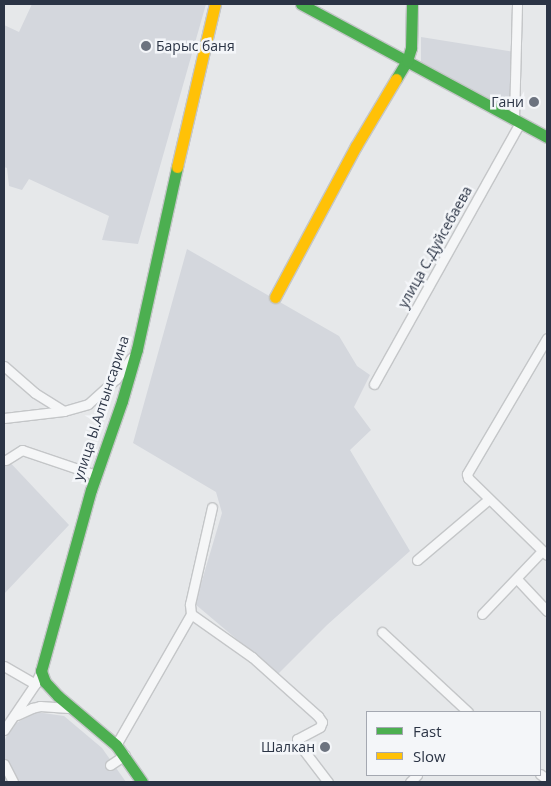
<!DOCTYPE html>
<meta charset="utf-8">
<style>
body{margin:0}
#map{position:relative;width:551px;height:786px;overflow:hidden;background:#e6e8ea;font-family:"Open Sans",sans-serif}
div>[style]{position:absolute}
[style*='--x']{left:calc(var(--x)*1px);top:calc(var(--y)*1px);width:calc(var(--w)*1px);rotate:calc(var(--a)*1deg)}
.built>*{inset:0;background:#d4d7dd}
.roads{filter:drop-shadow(1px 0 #c4c6c8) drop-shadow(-1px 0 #c4c6c8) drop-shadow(0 1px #c4c6c8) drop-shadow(0 -1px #c4c6c8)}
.street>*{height:9px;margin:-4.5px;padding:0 4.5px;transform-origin:4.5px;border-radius:4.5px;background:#f5f6f7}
.fast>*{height:11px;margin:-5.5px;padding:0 5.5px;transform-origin:5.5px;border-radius:5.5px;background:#4caf50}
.slow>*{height:11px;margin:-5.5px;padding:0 5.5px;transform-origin:5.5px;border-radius:5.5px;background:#ffc107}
.dots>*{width:14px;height:14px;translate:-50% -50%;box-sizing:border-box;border:2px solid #f4f6f9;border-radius:50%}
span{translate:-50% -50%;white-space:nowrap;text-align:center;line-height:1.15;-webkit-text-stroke:5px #f4f6f9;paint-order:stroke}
.poi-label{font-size:14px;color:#2b3445}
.left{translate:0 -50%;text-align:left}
.right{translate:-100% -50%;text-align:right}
.street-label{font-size:14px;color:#2b3445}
.frame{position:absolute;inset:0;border:5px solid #2b3445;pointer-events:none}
.legend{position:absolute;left:366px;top:711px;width:175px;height:65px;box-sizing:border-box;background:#f4f6f9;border:1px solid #a4a8b1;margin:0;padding:6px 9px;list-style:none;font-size:15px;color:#2b3445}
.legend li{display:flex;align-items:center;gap:10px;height:25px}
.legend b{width:25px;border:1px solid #a4a8b1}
</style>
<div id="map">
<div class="built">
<div style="clip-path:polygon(32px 4px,206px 4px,138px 244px,102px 240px,109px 216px,29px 179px,22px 190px,9px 186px,7px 168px,4px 167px,4px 25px,19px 32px)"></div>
<div style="clip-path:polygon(421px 37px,515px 52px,513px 113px,421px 66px)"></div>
<div style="clip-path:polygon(187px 249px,339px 336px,357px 366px,370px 375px,354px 407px,371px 430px,350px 450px,410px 551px,327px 625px,278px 674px,195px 604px,222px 513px,216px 492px,133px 443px)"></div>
<div style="clip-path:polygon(4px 456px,69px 525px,4px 594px)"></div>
<div style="clip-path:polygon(36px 712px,64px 716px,102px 748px,126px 782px,4px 782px,4px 742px,11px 726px)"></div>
</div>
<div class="roads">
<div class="street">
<div style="--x:514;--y:119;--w:115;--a:-88.5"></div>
<div style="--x:547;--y:338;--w:158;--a:120.5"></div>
<div style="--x:467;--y:474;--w:4;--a:76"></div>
<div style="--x:468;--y:478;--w:110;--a:44.3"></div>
<div style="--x:4;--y:366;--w:41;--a:41.1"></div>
<div style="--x:35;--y:393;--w:34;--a:32"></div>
<div style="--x:374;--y:384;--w:299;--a:-60.8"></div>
<div style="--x:4;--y:418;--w:60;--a:-6.7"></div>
<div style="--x:64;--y:411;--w:25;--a:-16"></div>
<div style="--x:88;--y:404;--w:38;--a:-42"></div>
<div style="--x:116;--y:379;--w:26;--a:-54"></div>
<div style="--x:6;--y:460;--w:19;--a:-32"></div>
<div style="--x:22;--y:450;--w:78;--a:18.7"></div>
<div style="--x:417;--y:560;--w:94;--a:-40.3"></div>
<div style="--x:517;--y:579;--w:44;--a:46.8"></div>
<div style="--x:191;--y:614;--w:75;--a:35.2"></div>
<div style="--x:252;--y:657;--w:89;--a:41.8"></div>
<div style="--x:318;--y:716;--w:7;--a:56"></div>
<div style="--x:322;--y:722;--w:5;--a:112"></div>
<div style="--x:320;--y:727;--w:26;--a:152"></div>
<div style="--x:297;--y:739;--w:10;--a:61"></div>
<div style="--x:302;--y:748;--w:43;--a:52.6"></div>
<div style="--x:482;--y:614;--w:87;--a:-46.4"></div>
<div style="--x:382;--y:632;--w:117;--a:42.9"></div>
<div style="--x:4;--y:666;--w:36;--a:30"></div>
<div style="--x:17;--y:715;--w:17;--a:-25"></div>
<div style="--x:32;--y:708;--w:8;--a:-14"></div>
<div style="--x:40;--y:706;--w:32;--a:4"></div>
<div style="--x:4;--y:730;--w:55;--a:-56"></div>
<div style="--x:35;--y:684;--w:14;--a:-65"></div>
<div style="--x:116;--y:745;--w:151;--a:-60.2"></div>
<div style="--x:191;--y:614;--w:10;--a:-96"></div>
<div style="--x:190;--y:604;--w:99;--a:-77.2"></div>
<div style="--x:4;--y:764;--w:20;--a:63"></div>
<div style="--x:110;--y:765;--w:18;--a:-34"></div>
<div style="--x:540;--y:774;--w:9;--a:36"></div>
<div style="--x:410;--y:782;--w:10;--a:-45"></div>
</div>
<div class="fast">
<div style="--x:301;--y:4;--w:280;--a:28.4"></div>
<div style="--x:396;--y:79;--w:21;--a:-59"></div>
<div style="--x:407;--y:61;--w:14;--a:-73"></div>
<div style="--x:411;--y:48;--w:44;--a:-88.7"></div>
<div style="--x:142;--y:782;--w:45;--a:-125.1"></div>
<div style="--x:116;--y:745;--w:76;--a:-139.8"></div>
<div style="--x:58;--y:696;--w:19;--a:-133"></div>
<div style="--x:45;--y:682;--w:12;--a:-110"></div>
<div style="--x:41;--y:671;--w:188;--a:-74.6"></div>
<div style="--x:91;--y:490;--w:94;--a:-70.8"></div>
<div style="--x:122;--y:401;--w:54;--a:-73.9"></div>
<div style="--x:137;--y:349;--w:186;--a:-77.6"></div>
</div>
<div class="slow">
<div style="--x:177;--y:167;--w:167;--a:-76.9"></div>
<div style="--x:275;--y:297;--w:171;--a:-61.8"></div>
<div style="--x:356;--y:146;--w:78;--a:-59.2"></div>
</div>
</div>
<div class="dots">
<div style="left:146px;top:46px;background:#6c737f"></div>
<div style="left:534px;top:102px;background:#6c737f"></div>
<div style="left:325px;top:747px;background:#6c737f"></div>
</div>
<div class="poi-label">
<span class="left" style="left:156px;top:46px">Барыс баня</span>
<span class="right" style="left:524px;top:102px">Гани</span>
<span class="right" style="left:315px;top:747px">Шалкан</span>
</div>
<div class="street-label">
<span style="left:435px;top:247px;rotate:-61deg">улица С.Дуйсебаева</span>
<span style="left:101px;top:408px;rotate:-72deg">улица Ы.Алтынсарина</span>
</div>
<div class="frame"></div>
<ul class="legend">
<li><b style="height:6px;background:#4caf50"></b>Fast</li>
<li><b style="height:6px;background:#ffc107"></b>Slow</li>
</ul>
</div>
